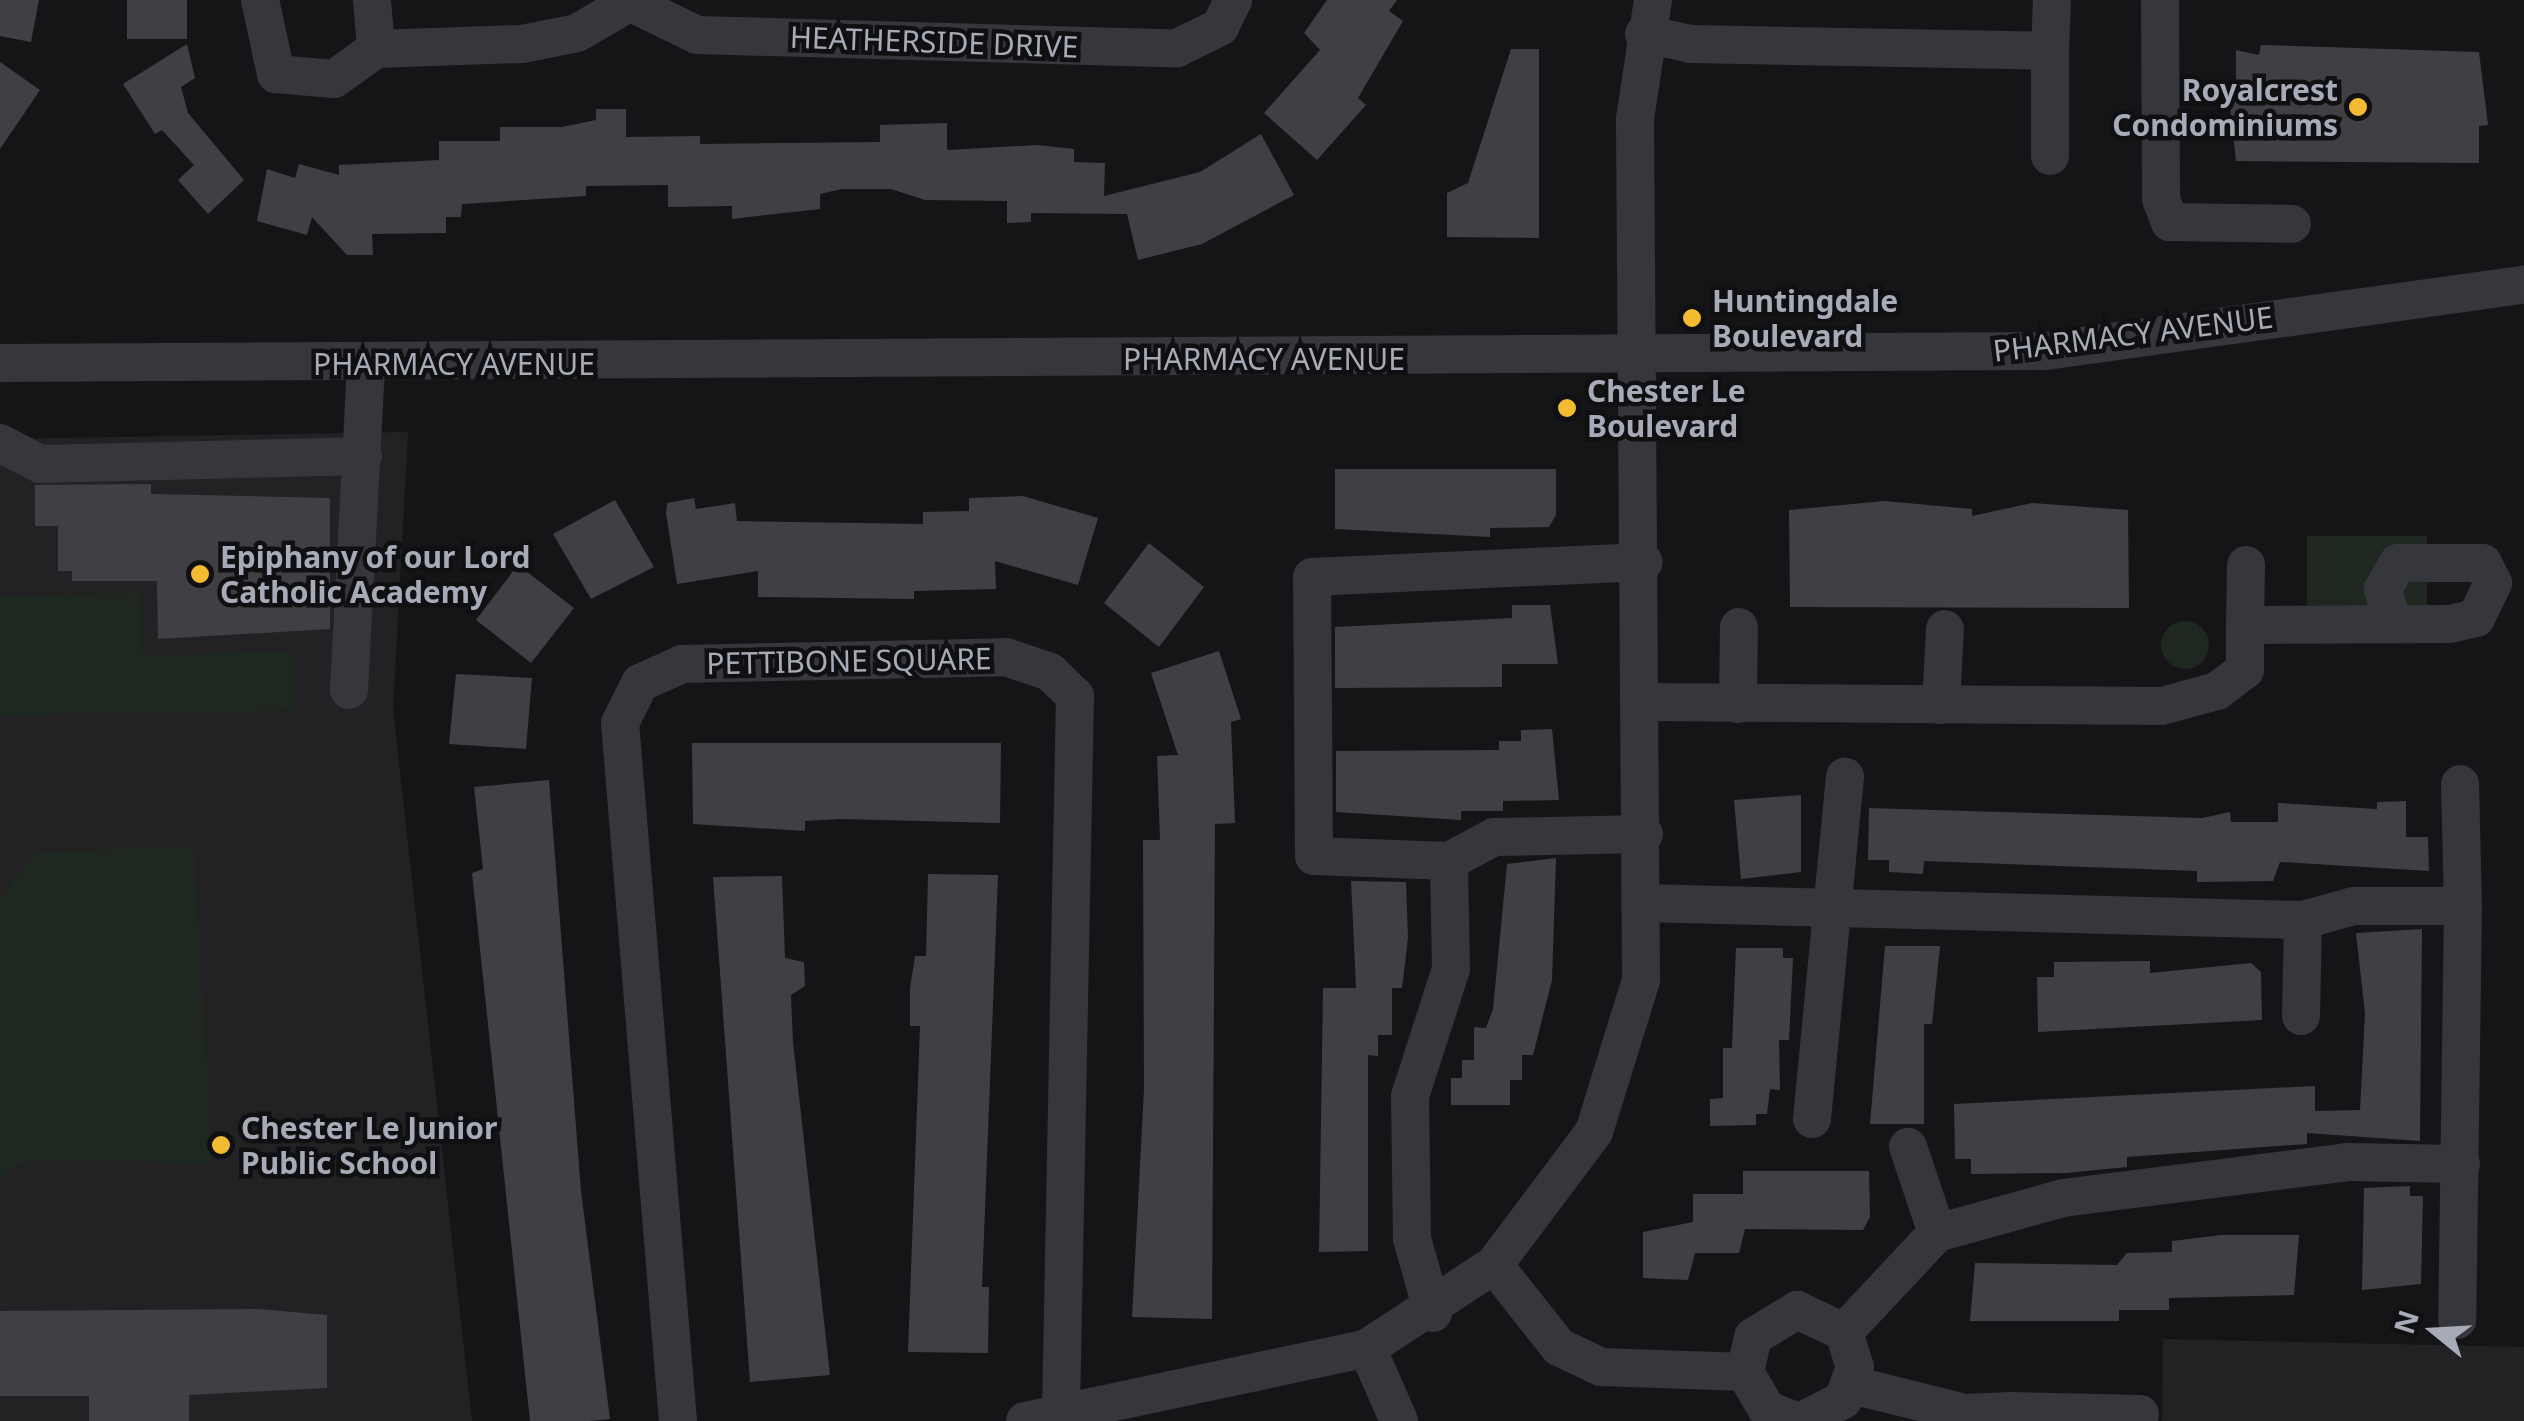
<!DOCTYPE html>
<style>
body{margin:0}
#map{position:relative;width:2524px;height:1421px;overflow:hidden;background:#151517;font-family:"Noto Sans",sans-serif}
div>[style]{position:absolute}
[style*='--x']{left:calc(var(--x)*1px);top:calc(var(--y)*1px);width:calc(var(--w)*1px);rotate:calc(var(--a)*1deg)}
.built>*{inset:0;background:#222124}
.green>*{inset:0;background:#1f2721}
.round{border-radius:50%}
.building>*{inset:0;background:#404044}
.minor>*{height:38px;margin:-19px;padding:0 19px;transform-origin:19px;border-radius:19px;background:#36373c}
.dots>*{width:28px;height:28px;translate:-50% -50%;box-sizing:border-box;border:5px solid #101012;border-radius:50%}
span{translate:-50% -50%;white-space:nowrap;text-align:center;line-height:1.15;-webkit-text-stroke:9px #101012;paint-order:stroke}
.street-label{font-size:30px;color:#a7abb7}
.poi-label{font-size:30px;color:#a7abb7;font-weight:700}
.right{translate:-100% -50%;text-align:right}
.left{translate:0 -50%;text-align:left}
.north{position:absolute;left:2384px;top:1281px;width:100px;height:100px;-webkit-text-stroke:8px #101012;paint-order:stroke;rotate:288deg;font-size:28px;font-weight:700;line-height:40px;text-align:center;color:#a7abb7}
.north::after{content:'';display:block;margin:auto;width:35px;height:45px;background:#a7abb7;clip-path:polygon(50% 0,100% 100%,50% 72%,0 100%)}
</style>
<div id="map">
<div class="built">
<div style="clip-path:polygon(408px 432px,393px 709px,472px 1421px,0 1421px,0 439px)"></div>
<div style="clip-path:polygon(2163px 1339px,2524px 1347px,2524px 1421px,2162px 1421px)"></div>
</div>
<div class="green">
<div style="clip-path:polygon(2307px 536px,2427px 536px,2427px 606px,2307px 606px)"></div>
<div style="clip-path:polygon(141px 593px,142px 655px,294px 652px,294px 710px,0 715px,0 595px)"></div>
<div class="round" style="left:2161px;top:621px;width:48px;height:48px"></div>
<div style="clip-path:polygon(194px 847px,213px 1163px,27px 1160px,0 1177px,0 897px,39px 851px)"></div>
</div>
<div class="building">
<div style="clip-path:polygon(0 0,39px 0,31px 42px,0 36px)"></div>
<div style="clip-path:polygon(127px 0,187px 0,187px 39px,127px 39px)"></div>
<div style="clip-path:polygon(1327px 0,1397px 0,1389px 11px,1403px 21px,1358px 98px,1366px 105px,1317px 160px,1264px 113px,1320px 50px,1304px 33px)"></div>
<div style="clip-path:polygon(187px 44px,195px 78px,181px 87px,188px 113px,244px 180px,208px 214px,178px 180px,194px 165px,162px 130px,155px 134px,123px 84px)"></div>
<div style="clip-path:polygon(2261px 45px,2479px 52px,2488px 125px,2479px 126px,2479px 163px,2236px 161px,2228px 87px,2236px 88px,2236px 50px,2259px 55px)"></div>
<div style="clip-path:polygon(1511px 49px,1539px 49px,1539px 238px,1447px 237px,1447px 193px,1468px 183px)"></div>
<div style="clip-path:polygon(0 62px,40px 90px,0 149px)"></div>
<div style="clip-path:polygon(596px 109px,626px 109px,626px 137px,700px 136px,700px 144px,880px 142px,880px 125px,947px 123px,947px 150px,1037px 145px,1074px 149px,1074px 162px,1105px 163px,1104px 196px,1200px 172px,1261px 134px,1294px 195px,1202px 244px,1138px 260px,1127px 214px,1031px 213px,1031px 222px,1007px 223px,1007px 201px,925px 200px,891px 189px,842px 189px,820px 194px,820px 209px,732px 219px,732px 206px,668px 207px,668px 185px,586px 186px,586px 196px,462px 204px,461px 217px,446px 217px,446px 233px,372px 234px,373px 255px,347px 255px,312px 217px,307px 235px,257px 221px,267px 169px,295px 178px,299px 164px,339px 175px,339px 165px,439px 160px,439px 141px,500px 141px,500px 127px,562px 127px,596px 120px)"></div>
<div style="clip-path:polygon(1335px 469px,1556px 469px,1556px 515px,1549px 527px,1490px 528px,1490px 537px,1335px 529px)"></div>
<div style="clip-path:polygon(151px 484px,151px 494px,330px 498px,330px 629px,158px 639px,157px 581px,72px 581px,72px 571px,58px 571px,58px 526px,35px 526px,35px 485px)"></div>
<div style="clip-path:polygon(1023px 496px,1098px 518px,1078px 585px,995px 561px,996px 589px,914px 591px,914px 599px,758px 597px,758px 571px,677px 584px,666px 513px,667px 503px,694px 498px,696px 509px,735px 503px,737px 521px,923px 524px,923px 512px,969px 511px,969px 498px)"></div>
<div style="clip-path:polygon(615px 500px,654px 567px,591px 599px,553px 534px)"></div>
<div style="clip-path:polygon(1884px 501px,1972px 509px,1972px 516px,2032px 503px,2128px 510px,2129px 608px,1790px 607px,1789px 510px)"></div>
<div style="clip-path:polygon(1149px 543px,1204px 587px,1159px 647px,1104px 603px)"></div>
<div style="clip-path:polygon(518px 565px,574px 608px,531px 663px,476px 620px)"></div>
<div style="clip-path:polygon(1512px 605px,1550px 605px,1558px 664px,1502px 664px,1502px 687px,1335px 688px,1335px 627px,1512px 618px)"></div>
<div style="clip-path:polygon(1219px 651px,1241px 719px,1231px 722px,1235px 823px,1215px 824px,1212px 1319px,1132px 1317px,1144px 1089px,1143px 840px,1160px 840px,1157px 756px,1178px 755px,1151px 673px)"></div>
<div style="clip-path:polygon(456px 674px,532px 678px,526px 749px,449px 744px)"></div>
<div style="clip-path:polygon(1552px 729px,1559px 800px,1503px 801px,1503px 811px,1461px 811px,1461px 820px,1336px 812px,1336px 751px,1499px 750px,1499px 741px,1521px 741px,1521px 730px)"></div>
<div style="clip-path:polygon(692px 743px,1001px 743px,1000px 823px,840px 819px,805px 821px,805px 831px,693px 824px)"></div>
<div style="clip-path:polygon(549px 780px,581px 1191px,610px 1419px,589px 1421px,530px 1421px,472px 873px,483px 869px,474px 787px)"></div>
<div style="clip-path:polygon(1801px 795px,1801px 872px,1741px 879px,1734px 800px)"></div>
<div style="clip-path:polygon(2406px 801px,2406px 837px,2428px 837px,2429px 871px,2280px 862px,2273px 881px,2197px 882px,2197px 871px,1924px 861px,1923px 874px,1889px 872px,1889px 860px,1868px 860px,1869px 808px,2202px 818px,2230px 812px,2231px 822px,2278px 822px,2278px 803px,2377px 809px,2377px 802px)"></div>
<div style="clip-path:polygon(1556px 858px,1552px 980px,1533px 1055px,1522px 1055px,1522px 1080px,1510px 1080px,1510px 1105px,1451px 1105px,1451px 1078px,1462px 1078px,1462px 1060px,1474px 1060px,1474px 1027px,1486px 1028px,1493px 1009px,1507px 864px)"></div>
<div style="clip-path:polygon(928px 874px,998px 875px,982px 1287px,989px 1287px,988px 1353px,908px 1352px,920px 1026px,910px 1026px,910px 988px,915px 956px,926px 956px)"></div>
<div style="clip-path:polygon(782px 876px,785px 958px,804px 962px,805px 986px,791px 995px,793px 1042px,830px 1375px,750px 1382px,713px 877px)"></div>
<div style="clip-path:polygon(1351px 881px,1406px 882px,1408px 938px,1402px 988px,1392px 988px,1392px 1035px,1378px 1035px,1378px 1056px,1368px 1055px,1368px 1251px,1319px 1252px,1323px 988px,1356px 988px)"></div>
<div style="clip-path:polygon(2422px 929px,2420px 1141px,2307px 1133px,2307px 1144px,2127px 1157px,2127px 1167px,2065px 1173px,1971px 1174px,1971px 1159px,1955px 1159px,1954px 1104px,2315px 1086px,2315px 1111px,2360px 1110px,2365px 1013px,2356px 933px)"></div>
<div style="clip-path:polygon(1885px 946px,1940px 946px,1932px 1024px,1924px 1024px,1924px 1124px,1870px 1124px)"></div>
<div style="clip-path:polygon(1736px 948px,1783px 948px,1783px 958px,1793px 958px,1789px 1040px,1779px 1040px,1780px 1090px,1770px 1089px,1767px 1114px,1756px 1114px,1756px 1125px,1710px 1126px,1710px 1099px,1723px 1098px,1723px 1048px,1732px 1048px)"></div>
<div style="clip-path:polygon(2150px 961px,2150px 973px,2251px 963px,2261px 972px,2262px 1020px,2038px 1032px,2037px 977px,2054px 977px,2054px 962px)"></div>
<div style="clip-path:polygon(1743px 1171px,1869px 1171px,1870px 1217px,1863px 1230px,1745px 1229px,1739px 1253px,1695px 1253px,1688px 1280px,1643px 1278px,1643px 1232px,1693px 1222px,1693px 1194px,1743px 1194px)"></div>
<div style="clip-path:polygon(2410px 1186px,2410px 1196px,2423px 1196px,2421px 1284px,2362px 1290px,2364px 1188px)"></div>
<div style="clip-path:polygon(2222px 1235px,2299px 1235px,2294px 1295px,2169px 1298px,2169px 1310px,2119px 1310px,2119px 1321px,1970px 1321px,1975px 1263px,2117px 1265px,2127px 1253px,2172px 1252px,2172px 1241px)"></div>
<div style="clip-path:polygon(258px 1309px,327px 1315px,327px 1388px,189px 1395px,189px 1421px,89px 1421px,89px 1396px,0 1396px,0 1311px)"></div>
</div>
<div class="minor">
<div style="--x:260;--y:0;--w:76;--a:77.8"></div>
<div style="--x:276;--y:74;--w:58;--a:4.9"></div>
<div style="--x:334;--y:79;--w:52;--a:-35.5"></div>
<div style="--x:376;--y:49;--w:146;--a:-2"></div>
<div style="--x:522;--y:44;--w:56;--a:-11.3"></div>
<div style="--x:577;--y:33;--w:56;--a:-30.3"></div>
<div style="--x:372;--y:0;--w:49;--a:85.3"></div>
<div style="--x:625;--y:0;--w:80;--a:25.9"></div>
<div style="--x:697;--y:35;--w:480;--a:1.6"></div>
<div style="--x:1177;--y:48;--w:48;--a:-26"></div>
<div style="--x:1220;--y:27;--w:30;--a:-64"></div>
<div style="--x:2160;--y:0;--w:199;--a:89.7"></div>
<div style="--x:2161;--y:199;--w:25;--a:69"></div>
<div style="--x:2170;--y:222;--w:122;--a:0.9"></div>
<div style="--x:1644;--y:34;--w:48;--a:12"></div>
<div style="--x:1691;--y:44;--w:359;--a:1.1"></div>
<div style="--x:2050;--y:51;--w:105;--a:90"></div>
<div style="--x:2050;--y:51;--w:51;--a:-87.8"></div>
<div style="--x:0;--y:363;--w:2046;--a:-0.34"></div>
<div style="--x:2046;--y:351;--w:483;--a:-7.9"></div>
<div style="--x:0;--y:443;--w:45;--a:27.7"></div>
<div style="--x:40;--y:464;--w:323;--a:-1.4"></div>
<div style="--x:2245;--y:625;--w:60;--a:-89"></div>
<div style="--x:349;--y:690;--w:325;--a:-87"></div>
<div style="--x:1645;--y:702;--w:517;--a:0.44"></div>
<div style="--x:2162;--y:706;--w:57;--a:-15.3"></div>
<div style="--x:2217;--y:691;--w:35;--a:-37"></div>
<div style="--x:2245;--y:670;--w:45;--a:-90"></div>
<div style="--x:2245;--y:625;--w:205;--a:-0.3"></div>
<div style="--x:2450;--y:624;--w:27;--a:-13"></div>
<div style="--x:2476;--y:618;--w:39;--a:-64"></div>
<div style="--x:2493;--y:583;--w:22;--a:-117"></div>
<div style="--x:2483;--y:563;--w:85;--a:180"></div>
<div style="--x:2398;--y:563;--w:30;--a:120"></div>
<div style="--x:2383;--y:589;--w:30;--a:75"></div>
<div style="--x:2391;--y:618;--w:15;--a:23"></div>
<div style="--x:1738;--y:704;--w:77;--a:-89.3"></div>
<div style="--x:1941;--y:705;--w:76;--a:-87"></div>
<div style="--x:2460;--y:784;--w:122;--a:88.6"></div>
<div style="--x:1449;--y:861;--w:51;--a:-28.1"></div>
<div style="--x:1494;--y:837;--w:150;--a:-1.1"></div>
<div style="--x:1644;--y:903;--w:659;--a:1.48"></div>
<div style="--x:2303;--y:920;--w:53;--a:-15.4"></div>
<div style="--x:2354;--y:906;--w:109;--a:0"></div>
<div style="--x:2463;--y:906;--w:414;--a:90.8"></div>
<div style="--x:2301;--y:1016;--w:96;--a:-88.8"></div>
<div style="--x:1812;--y:1119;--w:344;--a:-84.5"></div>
<div style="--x:1937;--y:1233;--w:131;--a:-15.5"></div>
<div style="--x:2063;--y:1198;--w:285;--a:-7.2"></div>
<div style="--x:2346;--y:1162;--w:115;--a:1"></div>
<div style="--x:1494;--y:1265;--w:105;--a:51.6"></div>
<div style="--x:1559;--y:1347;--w:47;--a:25.5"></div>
<div style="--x:1601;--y:1367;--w:144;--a:2"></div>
<div style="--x:1433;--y:1313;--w:77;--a:-105.8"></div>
<div style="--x:1412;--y:1239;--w:143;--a:-90.8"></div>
<div style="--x:1410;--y:1096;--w:133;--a:-72.1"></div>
<div style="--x:1451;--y:969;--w:108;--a:-91.1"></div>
<div style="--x:1449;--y:861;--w:135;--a:-177.9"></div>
<div style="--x:1314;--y:856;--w:279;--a:-90.4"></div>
<div style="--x:1312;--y:577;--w:332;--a:-2.6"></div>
<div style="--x:1844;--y:1332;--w:136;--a:-46.8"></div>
<div style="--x:1937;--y:1233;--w:91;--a:-108.6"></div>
<div style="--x:1367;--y:1348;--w:80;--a:66.3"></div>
<div style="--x:1852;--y:1385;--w:116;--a:13.9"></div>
<div style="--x:1965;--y:1413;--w:45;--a:-2.5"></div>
<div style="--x:2010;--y:1411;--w:10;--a:96"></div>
<div style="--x:2010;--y:1411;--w:130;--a:1.3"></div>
<div style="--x:678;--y:1421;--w:700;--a:-94.75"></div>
<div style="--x:620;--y:723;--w:45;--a:-63.4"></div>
<div style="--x:640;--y:683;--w:46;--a:-24.3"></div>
<div style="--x:682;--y:664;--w:324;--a:-1.2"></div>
<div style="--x:1006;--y:657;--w:46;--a:18.8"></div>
<div style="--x:1050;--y:672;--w:35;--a:44"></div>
<div style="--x:1075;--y:696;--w:718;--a:91.12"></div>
<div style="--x:1025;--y:1421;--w:350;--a:-12"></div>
<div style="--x:1367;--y:1348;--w:152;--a:-33.2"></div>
<div style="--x:1494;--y:1265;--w:166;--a:-53.1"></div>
<div style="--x:1594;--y:1132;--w:159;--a:-72.8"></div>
<div style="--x:1641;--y:980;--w:861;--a:-90.4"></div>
<div style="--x:1635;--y:119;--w:120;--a:-81.4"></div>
<div style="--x:1796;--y:1421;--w:31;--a:-159"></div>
<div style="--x:1767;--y:1410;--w:44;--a:-120.1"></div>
<div style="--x:1745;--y:1372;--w:36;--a:-77"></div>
<div style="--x:1753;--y:1337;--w:52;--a:-31.5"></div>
<div style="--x:1797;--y:1310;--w:52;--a:25.1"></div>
<div style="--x:1844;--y:1332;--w:37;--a:73"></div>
<div style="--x:1855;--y:1367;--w:35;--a:110"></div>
<div style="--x:1843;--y:1400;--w:46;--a:152.9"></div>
</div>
<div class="dots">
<div style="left:2358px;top:107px;background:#f3bb32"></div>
<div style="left:1692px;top:318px;background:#f3bb32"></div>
<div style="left:1567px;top:408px;background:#f3bb32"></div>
<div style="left:200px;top:574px;background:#f3bb32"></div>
<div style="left:221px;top:1145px;background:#f3bb32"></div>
</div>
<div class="street-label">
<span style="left:934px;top:42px;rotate:2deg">HEATHERSIDE DRIVE</span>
<span style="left:2133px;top:334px;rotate:-7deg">PHARMACY AVENUE</span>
<span style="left:1264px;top:359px">PHARMACY AVENUE</span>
<span style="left:454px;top:364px">PHARMACY AVENUE</span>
<span style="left:849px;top:661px;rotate:-1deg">PETTIBONE SQUARE</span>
</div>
<div class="poi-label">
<span class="right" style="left:2338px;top:107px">Royalcrest<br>Condominiums</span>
<span class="left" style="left:1712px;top:318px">Huntingdale<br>Boulevard</span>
<span class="left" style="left:1587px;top:408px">Chester Le<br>Boulevard</span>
<span class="left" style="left:220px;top:574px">Epiphany of our Lord<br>Catholic Academy</span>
<span class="left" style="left:241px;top:1145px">Chester Le Junior<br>Public School</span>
</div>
<div class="north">N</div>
</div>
